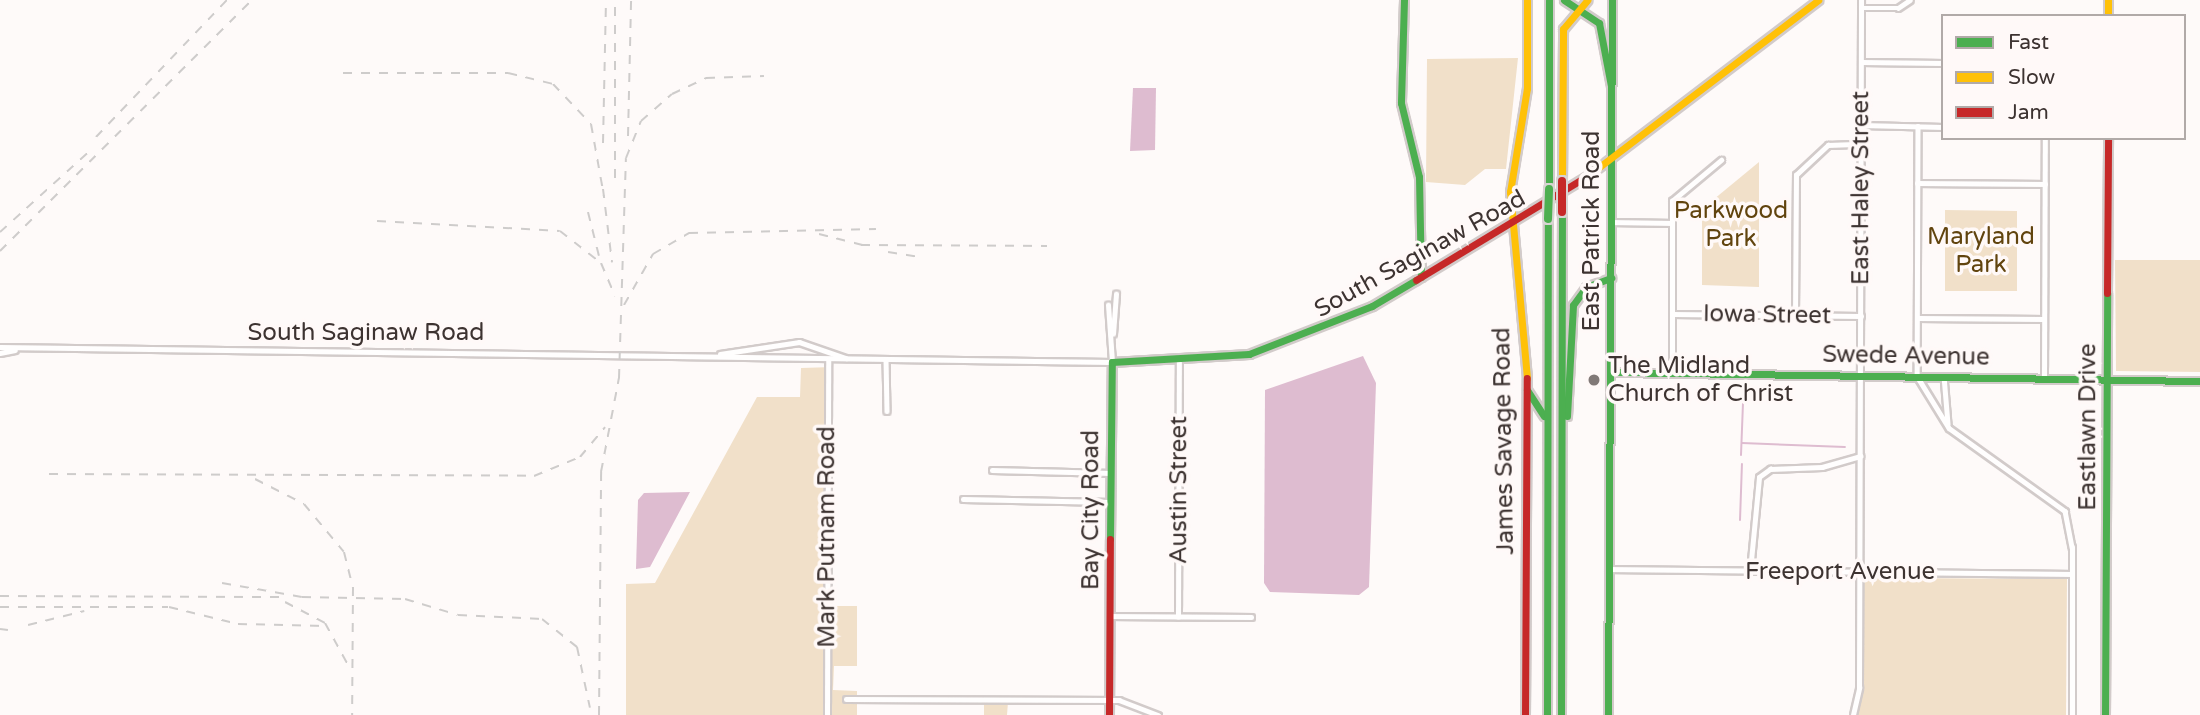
<!DOCTYPE html>
<style>
body{margin:0}
#map{position:relative;width:2200px;height:715px;overflow:hidden;background:#fefaf9;font-family:"Varela Round",sans-serif}
div>[style]{position:absolute}
[style*='--x']{left:calc(var(--x)*1px);top:calc(var(--y)*1px);width:calc(var(--w)*1px);rotate:calc(var(--a)*1deg)}
.green>*{inset:0;background:#f1e0c9}
.water>*{inset:0;background:#debcd0}
.stream>*{height:2px;margin:-1px;padding:0 1px;transform-origin:1px;border-radius:1px;background:#debcd0}
.roads{filter:drop-shadow(2px 0 #d2cbca) drop-shadow(-2px 0 #d2cbca) drop-shadow(0 2px #d2cbca) drop-shadow(0 -2px #d2cbca)}
.street>*{height:4.5px;margin:-2.25px;padding:0 2.25px;transform-origin:2.25px;border-radius:2.25px;background:#fffefe}
.fast>*{height:7px;margin:-3.5px;padding:0 3.5px;transform-origin:3.5px;border-radius:3.5px;background:#4caf50}
.slow>*{height:7px;margin:-3.5px;padding:0 3.5px;transform-origin:3.5px;border-radius:3.5px;background:#ffc107}
.jam>*{height:7px;margin:-3.5px;padding:0 3.5px;transform-origin:3.5px;border-radius:3.5px;background:#c62828}
.rail>*{height:2px;margin-top:-1px;transform-origin:0;background:repeating-linear-gradient(90deg,#cecccb 0 9px,transparent 0 18px)}
.bridges{filter:drop-shadow(2px 0 #d8d5d3) drop-shadow(-2px 0 #d8d5d3) drop-shadow(0 2px #d8d5d3) drop-shadow(0 -2px #d8d5d3)}
.fast-bridge>*{height:8px;margin:-4px;padding:0 4px;transform-origin:4px;border-radius:4px;background:#4caf50}
.jam-bridge>*{height:8px;margin:-4px;padding:0 4px;transform-origin:4px;border-radius:4px;background:#c62828}
.dots>*{width:19px;height:19px;translate:-50% -50%;box-sizing:border-box;border:4px solid #fff9f8;border-radius:50%}
span{translate:-50% -50%;white-space:nowrap;text-align:center;line-height:1.15;-webkit-text-stroke:7px #fff9f8;paint-order:stroke}
.street-label{font-size:24px;color:#3d3331}
.park-label{font-size:24px;color:#61440e}
.poi-label{font-size:24px;color:#3d3331}
.left{translate:0 -50%;text-align:left}
.legend{position:absolute;left:1941px;top:14px;width:245px;height:126px;box-sizing:border-box;background:#fff9f8;border:2px solid #b1aaa8;margin:0;padding:9px 12px;list-style:none;font-size:21px;color:#3d3331}
.legend li{display:flex;align-items:center;gap:14px;height:35px}
.legend b{width:35px;border:2px solid #b1aaa8}
</style>
<div id="map">
<div class="green">
<div style="clip-path:polygon(1518px 58px,1506px 169px,1485px 169px,1465px 185px,1426px 182px,1427px 59px)"></div>
<div style="clip-path:polygon(1759px 162px,1759px 287px,1702px 285px,1702px 209px)"></div>
<div style="clip-path:polygon(1945px 210px,2017px 211px,2017px 291px,1945px 291px)"></div>
<div style="clip-path:polygon(2115px 260px,2200px 260px,2200px 372px,2116px 371px)"></div>
<div style="clip-path:polygon(833px 367px,832px 606px,857px 606px,857px 666px,834px 666px,833px 690px,857px 691px,857px 715px,626px 715px,626px 584px,655px 583px,757px 397px,800px 397px,801px 368px)"></div>
<div style="clip-path:polygon(1863px 578px,2067px 579px,2066px 715px,1856px 715px)"></div>
<div style="clip-path:polygon(984px 701px,1008px 702px,1007px 715px,984px 715px)"></div>
</div>
<div class="water">
<div style="clip-path:polygon(1133px 88px,1156px 88px,1155px 150px,1130px 151px)"></div>
<div style="clip-path:polygon(1363px 356px,1376px 383px,1369px 587px,1359px 595px,1270px 592px,1264px 583px,1265px 390px)"></div>
<div style="clip-path:polygon(690px 492px,650px 567px,636px 569px,638px 500px,644px 493px)"></div>
</div>
<div class="stream">
<div style="--x:1742;--y:443;--w:103;--a:2.2"></div>
<div style="--x:1741;--y:455;--w:53;--a:-87.8"></div>
<div style="--x:1740;--y:520;--w:56;--a:-88"></div>
</div>
<div class="roads">
<div class="street">
<div style="--x:1861;--y:8;--w:37;--a:0"></div>
<div style="--x:1898;--y:8;--w:14;--a:-34"></div>
<div style="--x:1861;--y:62;--w:82;--a:0.7"></div>
<div style="--x:1861;--y:125;--w:82;--a:1.4"></div>
<div style="--x:1918;--y:126;--w:250;--a:90.2"></div>
<div style="--x:1917;--y:376;--w:61;--a:58.4"></div>
<div style="--x:1949;--y:428;--w:143;--a:35.6"></div>
<div style="--x:2065;--y:511;--w:37;--a:79"></div>
<div style="--x:2072;--y:547;--w:168;--a:90"></div>
<div style="--x:1917;--y:183;--w:128;--a:0.4"></div>
<div style="--x:1611;--y:222;--w:61;--a:0.9"></div>
<div style="--x:1672;--y:314;--w:189;--a:0.6"></div>
<div style="--x:1795;--y:316;--w:141;--a:-89.6"></div>
<div style="--x:1796;--y:175;--w:44;--a:-43.2"></div>
<div style="--x:1828;--y:145;--w:33;--a:-2"></div>
<div style="--x:1918;--y:318;--w:126;--a:0.5"></div>
<div style="--x:1113;--y:334;--w:40;--a:-85.7"></div>
<div style="--x:0;--y:347;--w:1112;--a:0.77"></div>
<div style="--x:1112;--y:362;--w:57;--a:-94"></div>
<div style="--x:0;--y:353;--w:15;--a:-11"></div>
<div style="--x:720;--y:354;--w:80;--a:-8.6"></div>
<div style="--x:799;--y:342;--w:50;--a:18.8"></div>
<div style="--x:886;--y:359;--w:52;--a:88.9"></div>
<div style="--x:1672;--y:373;--w:172;--a:-90"></div>
<div style="--x:1672;--y:201;--w:64;--a:-39.9"></div>
<div style="--x:1944;--y:376;--w:48;--a:85.2"></div>
<div style="--x:2044;--y:377;--w:239;--a:-89.8"></div>
<div style="--x:992;--y:470;--w:119;--a:1.4"></div>
<div style="--x:963;--y:499;--w:147;--a:1.2"></div>
<div style="--x:1608;--y:569;--w:464;--a:0.6"></div>
<div style="--x:1750;--y:571;--w:94;--a:-84.5"></div>
<div style="--x:1759;--y:477;--w:14;--a:-36"></div>
<div style="--x:1770;--y:469;--w:52;--a:-2.2"></div>
<div style="--x:1822;--y:467;--w:40;--a:-16"></div>
<div style="--x:1110;--y:616;--w:141;--a:0.4"></div>
<div style="--x:1178;--y:617;--w:254;--a:-89.8"></div>
<div style="--x:846;--y:699;--w:273;--a:0.2"></div>
<div style="--x:1119;--y:700;--w:42;--a:21"></div>
<div style="--x:827;--y:715;--w:355;--a:-89.8"></div>
<div style="--x:1853;--y:715;--w:28;--a:-77"></div>
<div style="--x:1859;--y:688;--w:688;--a:-89.83"></div>
</div>
<div class="fast">
<div style="--x:1404;--y:0;--w:103;--a:91.7"></div>
<div style="--x:1401;--y:103;--w:76;--a:76.3"></div>
<div style="--x:1419;--y:177;--w:100;--a:88.9"></div>
<div style="--x:1549;--y:0;--w:189;--a:90"></div>
<div style="--x:1564;--y:0;--w:42;--a:33.3"></div>
<div style="--x:1599;--y:23;--w:64;--a:79.2"></div>
<div style="--x:1611;--y:372;--w:589;--a:0.88"></div>
<div style="--x:1527;--y:390;--w:31;--a:57"></div>
<div style="--x:1567;--y:416;--w:111;--a:-86.9"></div>
<div style="--x:1573;--y:305;--w:22;--a:-54"></div>
<div style="--x:1586;--y:287;--w:27;--a:-20"></div>
<div style="--x:1110;--y:539;--w:177;--a:-89.4"></div>
<div style="--x:1112;--y:362;--w:137;--a:-3.3"></div>
<div style="--x:1249;--y:354;--w:132;--a:-21.3"></div>
<div style="--x:1372;--y:306;--w:51;--a:-30.6"></div>
<div style="--x:1547;--y:715;--w:496;--a:-89.9"></div>
<div style="--x:1561;--y:715;--w:503;--a:-89.89"></div>
<div style="--x:1608;--y:715;--w:715;--a:-89.68"></div>
<div style="--x:2105;--y:715;--w:422;--a:-89.7"></div>
</div>
<div class="slow">
<div style="--x:2108;--y:0;--w:16;--a:90"></div>
<div style="--x:1590;--y:174;--w:287;--a:-37.3"></div>
<div style="--x:1562;--y:181;--w:152;--a:-89.6"></div>
<div style="--x:1563;--y:29;--w:38;--a:-50"></div>
<div style="--x:1527;--y:378;--w:187;--a:-95.2"></div>
<div style="--x:1510;--y:192;--w:105;--a:-80.7"></div>
<div style="--x:1527;--y:88;--w:88;--a:-90"></div>
</div>
<div class="jam">
<div style="--x:1416;--y:280;--w:204;--a:-31.3"></div>
<div style="--x:2107;--y:293;--w:155;--a:-89.6"></div>
<div style="--x:1109;--y:715;--w:176;--a:-89.7"></div>
<div style="--x:1525;--y:715;--w:337;--a:-89.7"></div>
</div>
</div>
<div class="rail">
<div style="--x:343;--y:73;--w:165;--a:0"></div>
<div style="--x:508;--y:73;--w:46;--a:13.7"></div>
<div style="--x:553;--y:84;--w:55;--a:46.5"></div>
<div style="--x:591;--y:124;--w:73;--a:79.8"></div>
<div style="--x:628;--y:136;--w:136;--a:-88.7"></div>
<div style="--x:96;--y:137;--w:190;--a:-46.3"></div>
<div style="--x:603;--y:143;--w:143;--a:-88.8"></div>
<div style="--x:615;--y:178;--w:178;--a:-90"></div>
<div style="--x:603;--y:189;--w:74;--a:83"></div>
<div style="--x:588;--y:212;--w:45;--a:76"></div>
<div style="--x:377;--y:221;--w:183;--a:3.1"></div>
<div style="--x:560;--y:231;--w:52;--a:38"></div>
<div style="--x:601;--y:263;--w:36;--a:67"></div>
<div style="--x:0;--y:232;--w:125;--a:-42.1"></div>
<div style="--x:819;--y:234;--w:53;--a:14.3"></div>
<div style="--x:861;--y:245;--w:186;--a:0.3"></div>
<div style="--x:0;--y:251;--w:356;--a:-44.9"></div>
<div style="--x:888;--y:252;--w:32;--a:9"></div>
<div style="--x:624;--y:305;--w:59;--a:-60.4"></div>
<div style="--x:653;--y:254;--w:42;--a:-30.3"></div>
<div style="--x:689;--y:233;--w:187;--a:-1.2"></div>
<div style="--x:49;--y:474;--w:485;--a:0.2"></div>
<div style="--x:534;--y:476;--w:50;--a:-22.4"></div>
<div style="--x:580;--y:457;--w:39;--a:-50"></div>
<div style="--x:255;--y:479;--w:55;--a:27"></div>
<div style="--x:304;--y:504;--w:62;--a:50.2"></div>
<div style="--x:344;--y:552;--w:36;--a:76"></div>
<div style="--x:353;--y:587;--w:128;--a:90.4"></div>
<div style="--x:222;--y:583;--w:81;--a:9.9"></div>
<div style="--x:302;--y:597;--w:103;--a:1.1"></div>
<div style="--x:405;--y:599;--w:55;--a:16.8"></div>
<div style="--x:458;--y:615;--w:84;--a:2.7"></div>
<div style="--x:542;--y:619;--w:45;--a:38.7"></div>
<div style="--x:577;--y:647;--w:62;--a:78"></div>
<div style="--x:0;--y:596;--w:281;--a:0.2"></div>
<div style="--x:285;--y:602;--w:45;--a:27.7"></div>
<div style="--x:325;--y:623;--w:48;--a:61.3"></div>
<div style="--x:0;--y:607;--w:168;--a:0"></div>
<div style="--x:169;--y:607;--w:71;--a:13.8"></div>
<div style="--x:238;--y:624;--w:87;--a:1.3"></div>
<div style="--x:28;--y:625;--w:58;--a:-14"></div>
<div style="--x:0;--y:629;--w:8;--a:7"></div>
<div style="--x:599;--y:715;--w:243;--a:-89.5"></div>
<div style="--x:601;--y:472;--w:96;--a:-79.2"></div>
<div style="--x:619;--y:378;--w:220;--a:-88.2"></div>
<div style="--x:626;--y:158;--w:40;--a:-68"></div>
<div style="--x:641;--y:121;--w:41;--a:-41.1"></div>
<div style="--x:672;--y:94;--w:38;--a:-25"></div>
<div style="--x:706;--y:78;--w:58;--a:-2"></div>
</div>
<div class="bridges">
<div class="fast-bridge">
<div style="--x:1548;--y:219;--w:30;--a:-88"></div>
</div>
<div class="jam-bridge">
<div style="--x:1562;--y:181;--w:31;--a:90"></div>
</div>
</div>
<div class="dots">
<div style="left:1594px;top:380px;background:#817977"></div>
</div>
<div class="street-label">
<span style="left:1861px;top:188px;rotate:-90deg">East Haley Street</span>
<span style="left:1592px;top:231px;rotate:-90deg">East Patrick Road</span>
<span style="left:1420px;top:254px;rotate:-29deg">South Saginaw Road</span>
<span style="left:1767px;top:315px;rotate:1deg">Iowa Street</span>
<span style="left:366px;top:333px">South Saginaw Road</span>
<span style="left:1906px;top:356px;rotate:1deg">Swede Avenue</span>
<span style="left:2088px;top:427px;rotate:-90deg">Eastlawn Drive</span>
<span style="left:1504px;top:441px;rotate:-91deg">James Savage Road</span>
<span style="left:1179px;top:490px;rotate:-90deg">Austin Street</span>
<span style="left:1091px;top:510px;rotate:-90deg">Bay City Road</span>
<span style="left:827px;top:537px;rotate:-90deg">Mark Putnam Road</span>
<span style="left:1840px;top:572px">Freeport Avenue</span>
</div>
<div class="park-label">
<span style="left:1731px;top:225px">Parkwood<br>Park</span>
<span style="left:1981px;top:251px">Maryland<br>Park</span>
</div>
<div class="poi-label">
<span class="left" style="left:1608px;top:380px">The Midland<br>Church of Christ</span>
</div>
<ul class="legend">
<li><b style="height:9px;background:#4caf50"></b>Fast</li>
<li><b style="height:9px;background:#ffc107"></b>Slow</li>
<li><b style="height:9px;background:#c62828"></b>Jam</li>
</ul>
</div>
